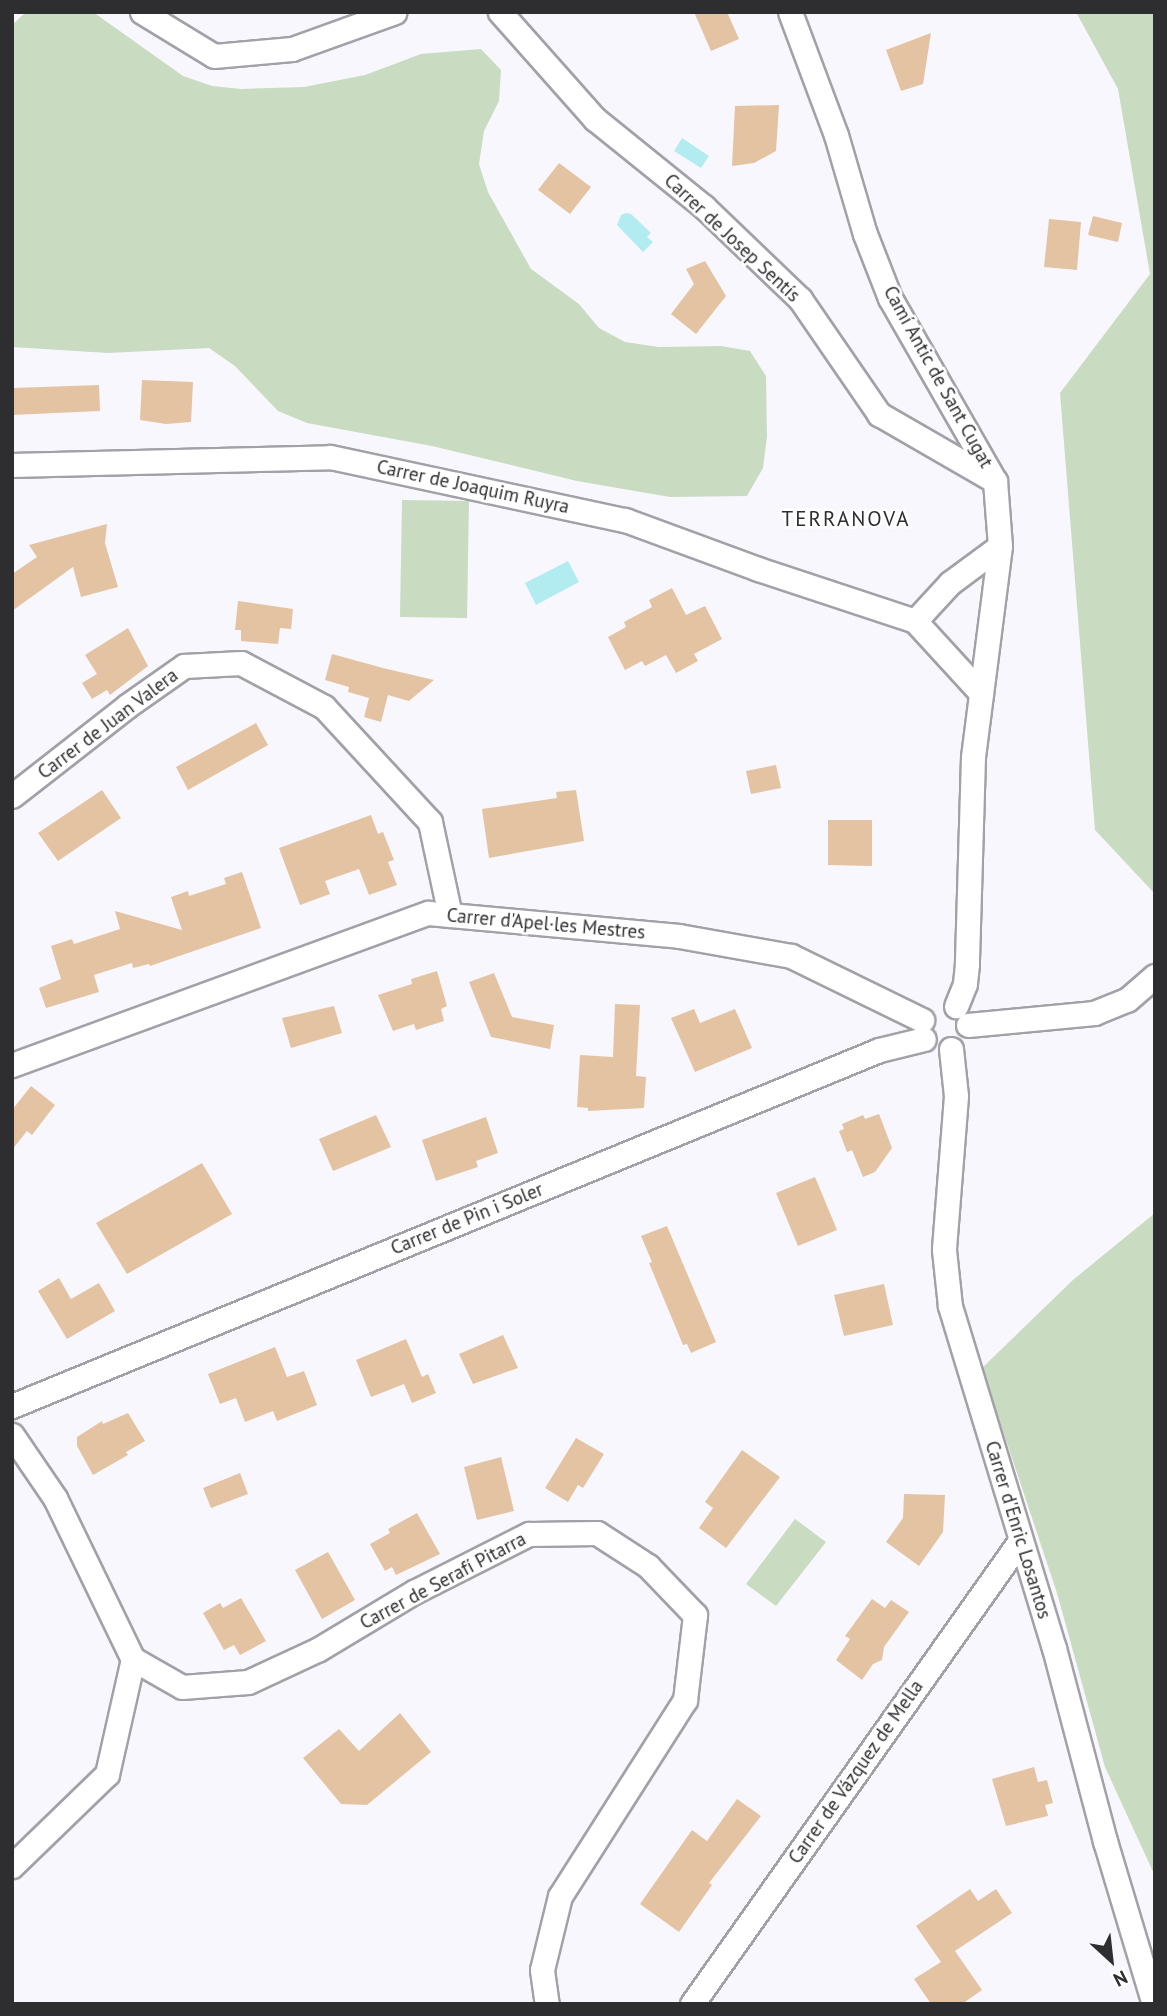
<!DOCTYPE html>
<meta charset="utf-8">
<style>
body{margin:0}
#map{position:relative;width:1167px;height:2016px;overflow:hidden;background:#f8f7fe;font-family:"PT Sans",sans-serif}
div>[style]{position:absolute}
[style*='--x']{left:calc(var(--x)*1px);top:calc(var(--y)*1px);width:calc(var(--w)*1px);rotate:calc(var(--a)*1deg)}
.green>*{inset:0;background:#c9dbc0}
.water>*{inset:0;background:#b3ecf0}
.building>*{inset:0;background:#e4c3a2}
.roads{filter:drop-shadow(2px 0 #a2a1a8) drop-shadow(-2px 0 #a2a1a8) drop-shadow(0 2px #a2a1a8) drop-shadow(0 -2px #a2a1a8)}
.minor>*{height:23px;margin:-11.5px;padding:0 11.5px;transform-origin:11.5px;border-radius:11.5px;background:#fff}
span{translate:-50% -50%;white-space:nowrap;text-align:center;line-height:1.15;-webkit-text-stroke:5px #fff;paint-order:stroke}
.street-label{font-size:19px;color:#2e2e31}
.neighbourhood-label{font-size:21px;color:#2e2e31;letter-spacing:2px}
.frame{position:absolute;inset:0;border:14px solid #2e2e31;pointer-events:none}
.north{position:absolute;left:1076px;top:1925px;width:70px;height:70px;-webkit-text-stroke:5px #fff;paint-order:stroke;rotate:153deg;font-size:19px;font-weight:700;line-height:28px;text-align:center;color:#2e2e31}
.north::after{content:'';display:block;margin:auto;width:24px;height:32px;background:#2e2e31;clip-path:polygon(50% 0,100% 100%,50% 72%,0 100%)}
</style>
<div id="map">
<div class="green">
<div style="clip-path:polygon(26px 12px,93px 12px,183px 76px,212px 86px,241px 89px,304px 87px,365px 75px,421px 54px,481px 49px,501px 70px,499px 101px,484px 131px,479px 164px,488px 192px,531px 269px,579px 304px,599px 328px,625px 342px,659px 347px,721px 346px,750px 351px,766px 376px,767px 437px,763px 468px,747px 496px,670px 497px,577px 481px,432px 446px,307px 423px,278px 411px,235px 366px,209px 348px,108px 353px,12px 347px,12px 25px)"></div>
<div style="clip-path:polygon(1076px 12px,1155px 12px,1155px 894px,1095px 830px,1060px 393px,1150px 274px,1118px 89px)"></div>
<div style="clip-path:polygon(402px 500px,469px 501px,467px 618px,400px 617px)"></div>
<div style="clip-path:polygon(1155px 1213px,1155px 1876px,1105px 1767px,1057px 1593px,982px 1368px,1074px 1279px)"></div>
<div style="clip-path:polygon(795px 1519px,826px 1542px,776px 1606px,746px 1584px)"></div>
</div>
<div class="water">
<div style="clip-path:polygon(682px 138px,709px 156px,701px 168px,674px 151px)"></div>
<div style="clip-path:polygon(626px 213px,631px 214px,651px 233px,647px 237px,653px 242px,643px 252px,617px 225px,621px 215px)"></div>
<div style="clip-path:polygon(568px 561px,579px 582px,536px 605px,525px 583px)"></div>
</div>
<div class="building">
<div style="clip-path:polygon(694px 12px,727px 12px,739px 39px,711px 51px)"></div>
<div style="clip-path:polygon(931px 33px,923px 84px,901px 91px,886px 50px)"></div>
<div style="clip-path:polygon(779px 105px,776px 151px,754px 163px,732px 166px,735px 106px)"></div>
<div style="clip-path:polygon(559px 163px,591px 187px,570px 214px,538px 190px)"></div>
<div style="clip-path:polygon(1093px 216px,1122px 223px,1118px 242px,1088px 235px)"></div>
<div style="clip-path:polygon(1049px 219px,1081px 222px,1077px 270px,1044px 267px)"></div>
<div style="clip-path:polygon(705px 261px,726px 296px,696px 334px,671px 314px,694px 284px,686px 269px)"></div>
<div style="clip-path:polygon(142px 380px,193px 382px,191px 422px,166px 424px,140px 420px)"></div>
<div style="clip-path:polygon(99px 385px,100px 411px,12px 415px,12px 388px)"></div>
<div style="clip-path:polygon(107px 524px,105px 543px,118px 587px,81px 597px,73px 567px,12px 611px,12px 574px,37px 557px,29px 545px)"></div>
<div style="clip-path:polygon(672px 588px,686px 615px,705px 606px,722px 639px,694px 654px,698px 661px,676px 673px,666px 655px,645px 666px,642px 661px,625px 670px,608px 637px,626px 627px,624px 622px,652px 607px,649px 600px)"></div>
<div style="clip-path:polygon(238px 601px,293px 609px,291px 629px,280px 628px,278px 644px,241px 641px,241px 630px,235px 630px)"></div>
<div style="clip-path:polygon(128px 628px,148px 666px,110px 695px,107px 690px,92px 699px,82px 683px,97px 674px,85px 655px)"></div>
<div style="clip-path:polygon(332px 654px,383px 668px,434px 680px,409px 701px,388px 695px,381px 722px,364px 717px,369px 698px,348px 692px,349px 687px,325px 680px)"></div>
<div style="clip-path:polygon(256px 723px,268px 745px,188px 790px,176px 767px)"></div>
<div style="clip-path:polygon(776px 765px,781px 788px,751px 794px,746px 771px)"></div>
<div style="clip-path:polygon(102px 790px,121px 818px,58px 861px,38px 833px)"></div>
<div style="clip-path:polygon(576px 790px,584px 841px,489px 858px,482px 809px,557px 798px,556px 792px)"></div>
<div style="clip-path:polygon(371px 815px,378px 834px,383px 832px,394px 860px,388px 862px,397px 885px,369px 895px,359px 869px,325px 881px,330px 894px,300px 905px,279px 848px)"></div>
<div style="clip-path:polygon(828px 820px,872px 820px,872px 866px,828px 865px)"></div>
<div style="clip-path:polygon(242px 872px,261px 928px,150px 966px,149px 964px,133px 968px,132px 963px,94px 975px,99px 992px,46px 1008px,39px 988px,61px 979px,51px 946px,72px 939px,74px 944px,120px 929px,115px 911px,182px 930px,171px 897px,188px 891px,189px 896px,226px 884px,224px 878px)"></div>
<div style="clip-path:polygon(437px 971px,447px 1006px,441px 1009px,444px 1021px,416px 1030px,414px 1024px,393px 1031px,378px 995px,412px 984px,411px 979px)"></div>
<div style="clip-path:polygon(494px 973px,512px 1017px,554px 1025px,550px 1049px,491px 1037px,469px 982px)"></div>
<div style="clip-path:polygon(615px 1004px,640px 1005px,636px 1076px,646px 1077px,644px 1108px,588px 1111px,588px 1108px,577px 1107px,580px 1055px,613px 1057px)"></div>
<div style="clip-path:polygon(334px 1006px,342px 1033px,291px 1048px,282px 1018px)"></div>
<div style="clip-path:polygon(694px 1009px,700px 1023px,735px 1009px,752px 1048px,695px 1072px,671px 1018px)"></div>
<div style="clip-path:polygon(31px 1086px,55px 1105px,32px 1135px,27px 1131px,12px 1150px,12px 1110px)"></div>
<div style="clip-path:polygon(879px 1114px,892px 1148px,875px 1172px,863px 1177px,852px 1150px,847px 1152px,839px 1131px,844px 1129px,842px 1124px,863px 1115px,865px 1119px)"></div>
<div style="clip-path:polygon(376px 1115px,391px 1147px,333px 1171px,319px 1139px)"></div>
<div style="clip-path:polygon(486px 1117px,498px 1153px,476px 1161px,478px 1167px,436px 1181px,422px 1140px)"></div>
<div style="clip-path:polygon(202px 1163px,232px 1214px,127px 1274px,96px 1223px)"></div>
<div style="clip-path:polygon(815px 1177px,837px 1230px,798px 1246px,776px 1193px)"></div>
<div style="clip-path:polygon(667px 1226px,716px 1342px,691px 1353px,687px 1344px,683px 1345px,649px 1263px,652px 1262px,641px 1236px)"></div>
<div style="clip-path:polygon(59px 1278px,71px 1299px,99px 1283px,115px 1311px,67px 1339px,38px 1291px)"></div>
<div style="clip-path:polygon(884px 1284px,893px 1325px,844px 1336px,834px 1295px)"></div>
<div style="clip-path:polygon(503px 1335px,518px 1368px,473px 1384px,459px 1354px)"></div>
<div style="clip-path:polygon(406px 1339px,422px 1377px,428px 1374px,436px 1393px,412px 1403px,404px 1384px,371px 1397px,356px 1360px)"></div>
<div style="clip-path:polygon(275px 1347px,287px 1377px,304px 1371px,317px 1405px,277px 1421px,273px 1411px,245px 1422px,236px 1398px,220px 1404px,208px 1374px)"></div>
<div style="clip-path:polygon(128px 1413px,145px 1441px,126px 1452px,128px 1455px,93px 1475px,77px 1446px,77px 1437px,102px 1421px,103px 1424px)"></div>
<div style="clip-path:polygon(576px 1438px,604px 1454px,583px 1488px,578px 1485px,568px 1502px,545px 1488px)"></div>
<div style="clip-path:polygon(742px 1450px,780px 1477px,726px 1548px,699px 1528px,713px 1508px,705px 1502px)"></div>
<div style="clip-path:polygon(501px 1457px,514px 1511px,477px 1520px,464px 1467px)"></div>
<div style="clip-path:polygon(240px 1473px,248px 1494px,211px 1508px,203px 1488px)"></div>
<div style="clip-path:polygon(904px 1494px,945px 1495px,943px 1532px,919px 1566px,886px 1542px,903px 1518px)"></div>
<div style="clip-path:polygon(417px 1513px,440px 1554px,396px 1575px,392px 1567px,385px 1571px,370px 1544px,390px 1533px,388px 1529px)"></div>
<div style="clip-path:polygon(328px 1552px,355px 1600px,322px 1619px,295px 1570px)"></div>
<div style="clip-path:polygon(241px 1598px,266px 1641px,240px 1655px,234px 1645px,224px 1650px,203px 1613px,220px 1603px,223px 1608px)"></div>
<div style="clip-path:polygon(872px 1599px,885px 1608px,891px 1600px,909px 1612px,884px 1647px,882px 1660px,873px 1664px,862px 1680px,836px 1660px,850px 1639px,845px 1636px)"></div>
<div style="clip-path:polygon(400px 1713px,431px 1752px,367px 1805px,341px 1804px,303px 1758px,339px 1729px,359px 1751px)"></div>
<div style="clip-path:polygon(1034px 1767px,1038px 1782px,1047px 1780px,1053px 1803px,1045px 1805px,1048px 1816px,1006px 1826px,992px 1779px)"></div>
<div style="clip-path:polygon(737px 1799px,761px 1816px,709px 1883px,712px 1885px,679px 1932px,640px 1904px,692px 1830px,707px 1841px)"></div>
<div style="clip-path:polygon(970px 1889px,978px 1901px,996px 1889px,1012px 1913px,955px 1951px,982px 1990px,962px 2004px,931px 2004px,914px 1979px,941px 1962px,916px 1926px)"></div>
</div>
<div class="roads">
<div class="minor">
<div style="--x:142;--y:12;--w:84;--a:31.4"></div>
<div style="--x:214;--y:56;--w:78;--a:-5.1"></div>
<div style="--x:292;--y:49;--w:109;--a:-19.8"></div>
<div style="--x:500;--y:12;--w:143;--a:48.4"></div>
<div style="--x:595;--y:119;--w:140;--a:38.9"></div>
<div style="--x:704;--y:207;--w:133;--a:43.8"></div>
<div style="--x:800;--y:299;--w:140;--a:55.5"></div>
<div style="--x:879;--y:414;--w:134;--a:30"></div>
<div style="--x:790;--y:12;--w:131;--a:69.5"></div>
<div style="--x:836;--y:135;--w:103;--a:73.7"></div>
<div style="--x:865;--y:234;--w:69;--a:68.7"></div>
<div style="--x:890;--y:298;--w:211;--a:60.2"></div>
<div style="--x:995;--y:481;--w:65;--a:85.6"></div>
<div style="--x:1000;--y:546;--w:213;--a:97.3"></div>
<div style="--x:973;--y:757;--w:207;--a:91.7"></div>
<div style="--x:967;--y:964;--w:20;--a:96"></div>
<div style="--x:965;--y:984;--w:24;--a:112"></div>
<div style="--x:12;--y:465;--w:318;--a:-1.4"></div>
<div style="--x:330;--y:457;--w:302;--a:12.1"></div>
<div style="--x:625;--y:520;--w:142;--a:20.2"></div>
<div style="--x:758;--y:569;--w:165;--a:18.3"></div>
<div style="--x:915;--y:621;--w:98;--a:47.5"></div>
<div style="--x:915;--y:621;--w:52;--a:-47.4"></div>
<div style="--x:950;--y:583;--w:62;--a:-36.5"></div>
<div style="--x:12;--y:796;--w:146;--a:-38"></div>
<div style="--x:127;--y:706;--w:70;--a:-35.1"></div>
<div style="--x:184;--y:666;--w:57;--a:-3"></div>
<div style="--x:241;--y:663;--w:94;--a:27.9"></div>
<div style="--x:324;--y:707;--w:156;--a:47.3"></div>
<div style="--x:430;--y:822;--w:95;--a:77.9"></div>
<div style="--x:968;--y:1025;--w:127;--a:-5.4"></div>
<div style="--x:1094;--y:1013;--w:35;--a:-22"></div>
<div style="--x:1127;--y:1000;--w:37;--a:-41"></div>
<div style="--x:951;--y:1049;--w:47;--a:83.9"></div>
<div style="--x:956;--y:1096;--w:154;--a:94.5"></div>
<div style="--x:944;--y:1250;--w:56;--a:83.9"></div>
<div style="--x:950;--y:1306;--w:357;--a:73.1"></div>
<div style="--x:1054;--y:1648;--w:200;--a:75.2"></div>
<div style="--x:1105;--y:1841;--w:170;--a:73.3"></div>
<div style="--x:12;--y:1065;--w:443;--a:-20.1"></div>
<div style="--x:428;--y:913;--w:252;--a:5.2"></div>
<div style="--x:679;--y:936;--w:114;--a:10.1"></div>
<div style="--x:791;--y:956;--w:146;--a:26"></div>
<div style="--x:12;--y:1406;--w:937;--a:-22.32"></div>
<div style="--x:879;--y:1050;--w:46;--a:-13.7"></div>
<div style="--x:12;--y:1435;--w:76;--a:55.7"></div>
<div style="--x:55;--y:1498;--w:179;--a:64.2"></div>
<div style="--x:133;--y:1659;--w:56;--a:29.7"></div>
<div style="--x:182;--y:1687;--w:66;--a:-4.3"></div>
<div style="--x:248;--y:1682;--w:78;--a:-24.9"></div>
<div style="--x:319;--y:1649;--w:111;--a:-31"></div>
<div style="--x:414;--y:1592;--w:129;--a:-26.8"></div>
<div style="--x:529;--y:1534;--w:68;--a:-0.8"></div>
<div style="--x:597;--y:1533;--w:61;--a:32.9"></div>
<div style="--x:648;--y:1566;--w:68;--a:46.2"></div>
<div style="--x:695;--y:1615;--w:86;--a:96.7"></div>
<div style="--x:685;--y:1700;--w:232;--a:122.5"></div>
<div style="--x:560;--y:1896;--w:76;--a:103.7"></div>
<div style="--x:542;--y:1970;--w:34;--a:82"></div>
<div style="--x:12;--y:1866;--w:132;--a:-44.1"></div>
<div style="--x:107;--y:1774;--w:118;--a:-77.3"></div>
<div style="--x:692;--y:2004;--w:567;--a:-54.69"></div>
</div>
</div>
<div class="street-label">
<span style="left:732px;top:238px;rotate:43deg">Carrer de Josep Sentís</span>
<span style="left:938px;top:377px;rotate:61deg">Camí Antic de Sant Cugat</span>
<span style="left:473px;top:487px;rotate:12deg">Carrer de Joaquim Ruyra</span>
<span style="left:108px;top:724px;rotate:-37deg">Carrer de Juan Valera</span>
<span style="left:546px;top:924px;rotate:5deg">Carrer d'Apel·les Mestres</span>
<span style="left:467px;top:1219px;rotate:-22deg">Carrer de Pin i Soler</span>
<span style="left:1018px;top:1530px;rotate:73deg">Carrer d'Enric Losantos</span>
<span style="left:443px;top:1581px;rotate:-28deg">Carrer de Serafí Pitarra</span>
<span style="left:856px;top:1772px;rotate:-55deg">Carrer de Vázquez de Mella</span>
</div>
<div class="neighbourhood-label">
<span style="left:846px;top:519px">TERRANOVA</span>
</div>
<div class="frame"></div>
<div class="north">N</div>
</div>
